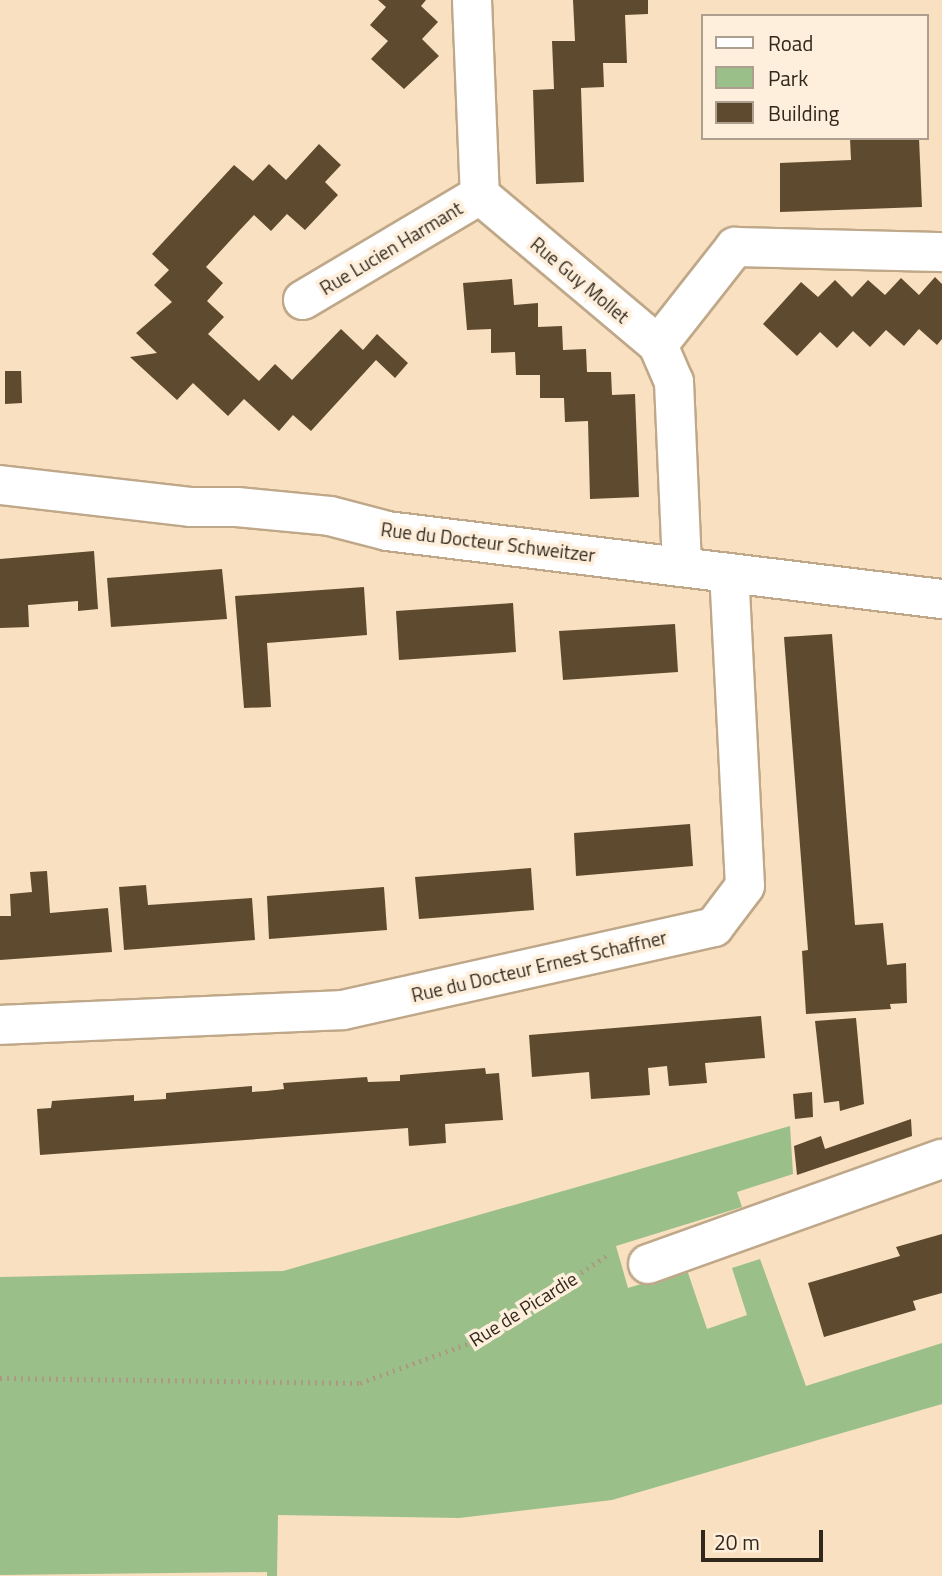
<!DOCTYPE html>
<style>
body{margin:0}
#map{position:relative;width:942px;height:1576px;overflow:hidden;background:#f8e0c0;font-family:"Titillium Web",sans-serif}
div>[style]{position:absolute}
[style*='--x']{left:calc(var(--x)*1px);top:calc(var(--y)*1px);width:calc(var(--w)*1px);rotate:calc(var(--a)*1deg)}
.green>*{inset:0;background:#9bbf89}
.building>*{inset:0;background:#5e4a2e}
.path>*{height:4.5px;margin-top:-2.25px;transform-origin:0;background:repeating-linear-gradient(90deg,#ac9981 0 2px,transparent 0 7px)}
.roads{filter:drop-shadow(2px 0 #bfa889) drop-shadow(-2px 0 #bfa889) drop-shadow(0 2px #bfa889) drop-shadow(0 -2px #bfa889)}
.minor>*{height:38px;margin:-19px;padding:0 19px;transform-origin:19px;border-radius:19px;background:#fff}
span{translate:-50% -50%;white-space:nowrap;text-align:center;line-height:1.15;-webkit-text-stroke:7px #feefdc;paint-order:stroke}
.street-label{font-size:19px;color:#31281b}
.legend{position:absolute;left:701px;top:14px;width:228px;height:126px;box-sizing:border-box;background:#feefdc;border:2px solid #ac9f8f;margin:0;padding:9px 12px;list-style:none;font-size:21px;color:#31281b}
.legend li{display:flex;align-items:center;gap:14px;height:35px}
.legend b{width:35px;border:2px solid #ac9f8f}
.scale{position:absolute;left:701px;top:1530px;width:122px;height:32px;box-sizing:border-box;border:4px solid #31281b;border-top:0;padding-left:9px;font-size:21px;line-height:24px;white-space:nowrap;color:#31281b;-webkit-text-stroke:5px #feefdc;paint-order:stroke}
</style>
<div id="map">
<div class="green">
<div style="clip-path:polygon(790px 1126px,793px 1174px,737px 1192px,742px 1207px,616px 1246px,628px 1288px,687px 1270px,707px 1329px,747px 1315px,732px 1268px,760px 1259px,806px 1386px,942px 1343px,942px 1404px,612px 1500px,459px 1518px,278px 1515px,277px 1576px,267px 1576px,267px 1572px,0 1575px,0 1277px,283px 1271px)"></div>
</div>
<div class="building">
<div style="clip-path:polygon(378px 0,426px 0,421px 6px,438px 22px,422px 39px,439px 56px,404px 89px,371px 59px,388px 41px,370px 25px,386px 7px)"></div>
<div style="clip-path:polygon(573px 0,648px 0,648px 14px,625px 15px,627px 63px,603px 63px,604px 87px,581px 88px,584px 182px,536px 184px,533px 90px,554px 89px,552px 41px,575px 41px)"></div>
<div style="clip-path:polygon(850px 138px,919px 138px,922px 207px,780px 212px,780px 163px,851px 160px)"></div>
<div style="clip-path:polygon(319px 144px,341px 165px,325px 182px,338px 195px,305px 230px,287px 214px,271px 231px,254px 215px,238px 232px,206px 267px,223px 283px,207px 301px,224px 317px,208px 334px,259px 381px,275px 364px,292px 380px,341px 329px,363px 350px,377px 334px,408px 363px,395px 378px,376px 360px,311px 431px,293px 415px,279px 431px,244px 399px,228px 416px,193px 383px,177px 400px,130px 357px,157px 353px,136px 333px,172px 302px,154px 285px,169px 270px,152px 254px,234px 165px,253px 181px,269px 164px,286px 180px)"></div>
<div style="clip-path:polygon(935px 277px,942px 284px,942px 339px,937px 345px,919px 329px,904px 346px,886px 330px,870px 347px,853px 331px,837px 348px,820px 332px,797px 356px,763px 324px,801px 282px,818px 297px,835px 280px,852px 297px,868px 280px,885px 295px,901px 278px,919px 295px)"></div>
<div style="clip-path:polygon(512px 279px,514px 305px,538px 303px,538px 327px,562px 326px,563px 350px,586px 349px,587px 372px,611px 372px,612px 395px,635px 394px,639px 497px,590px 499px,588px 421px,565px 422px,564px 398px,540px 398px,540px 375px,516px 375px,515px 352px,491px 353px,491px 329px,467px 330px,463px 283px)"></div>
<div style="clip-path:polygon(5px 371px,21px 371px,22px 403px,5px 404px)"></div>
<div style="clip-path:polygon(94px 551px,98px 609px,78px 611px,78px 601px,28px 605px,29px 627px,0 628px,0 559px)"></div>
<div style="clip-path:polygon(222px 569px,227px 619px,111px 627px,107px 578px)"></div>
<div style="clip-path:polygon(364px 587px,367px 635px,267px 643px,271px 707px,244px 708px,235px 596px)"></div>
<div style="clip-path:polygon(513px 603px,516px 652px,399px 660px,396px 611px)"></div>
<div style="clip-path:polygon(675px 624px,678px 672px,563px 680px,559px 631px)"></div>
<div style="clip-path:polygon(832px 634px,855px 925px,883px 923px,887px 965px,906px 963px,907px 1003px,890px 1004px,891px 1009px,806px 1014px,802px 951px,808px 950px,784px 637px)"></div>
<div style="clip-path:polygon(690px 824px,693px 866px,576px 876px,574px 833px)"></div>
<div style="clip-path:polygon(531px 868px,534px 910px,419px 919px,415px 877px)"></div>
<div style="clip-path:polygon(47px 871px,50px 913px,108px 908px,112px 952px,0 960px,0 916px,11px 916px,10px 894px,32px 892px,30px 872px)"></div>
<div style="clip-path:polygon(146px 885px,148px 905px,252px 898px,255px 940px,124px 950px,119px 887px)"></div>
<div style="clip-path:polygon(384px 887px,387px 930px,269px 939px,267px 896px)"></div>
<div style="clip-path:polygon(761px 1016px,765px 1058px,705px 1063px,707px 1083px,669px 1086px,667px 1066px,648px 1068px,650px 1095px,591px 1099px,589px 1072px,532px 1077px,529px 1035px)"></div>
<div style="clip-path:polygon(856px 1018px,864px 1104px,840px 1111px,839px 1101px,824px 1103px,815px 1021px)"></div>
<div style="clip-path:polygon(485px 1068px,486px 1074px,499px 1073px,503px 1120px,445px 1124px,446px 1143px,409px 1146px,408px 1128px,40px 1155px,37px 1109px,51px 1108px,52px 1101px,134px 1095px,134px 1101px,166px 1099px,166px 1093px,252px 1086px,252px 1092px,267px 1091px,284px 1089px,283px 1083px,367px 1077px,368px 1082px,400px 1081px,400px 1075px)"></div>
<div style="clip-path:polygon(812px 1092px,813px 1117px,795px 1119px,793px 1094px)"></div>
<div style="clip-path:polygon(911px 1119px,912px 1136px,797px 1175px,794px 1146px,821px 1136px,825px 1149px)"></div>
<div style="clip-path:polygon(942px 1234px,942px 1293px,913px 1301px,916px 1310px,824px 1337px,808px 1283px,900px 1256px,896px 1247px)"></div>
</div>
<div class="path">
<div style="--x:0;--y:1378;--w:360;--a:0.8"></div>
<div style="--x:360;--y:1383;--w:122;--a:-20.1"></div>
<div style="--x:475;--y:1341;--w:158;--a:-32.9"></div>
</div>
<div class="roads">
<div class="minor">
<div style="--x:472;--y:0;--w:195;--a:87.7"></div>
<div style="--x:480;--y:195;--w:233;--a:40.1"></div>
<div style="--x:658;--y:345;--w:40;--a:66.6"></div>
<div style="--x:674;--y:382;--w:185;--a:87.5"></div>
<div style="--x:303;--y:300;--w:206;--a:-30.7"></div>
<div style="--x:658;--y:345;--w:125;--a:-51.8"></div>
<div style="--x:735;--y:247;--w:207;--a:1.4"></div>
<div style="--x:0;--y:485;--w:191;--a:6.6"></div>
<div style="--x:190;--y:507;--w:47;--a:0"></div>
<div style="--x:237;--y:507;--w:93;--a:5.5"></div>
<div style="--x:330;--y:516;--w:59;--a:14.7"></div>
<div style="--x:387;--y:531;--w:559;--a:6.99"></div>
<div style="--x:0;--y:1025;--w:343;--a:-2.5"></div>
<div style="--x:343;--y:1010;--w:380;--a:-12.6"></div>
<div style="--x:714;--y:927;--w:51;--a:-52.9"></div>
<div style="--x:745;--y:886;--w:313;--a:-92.9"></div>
<div style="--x:648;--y:1264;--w:312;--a:-19.7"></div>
</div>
</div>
<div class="street-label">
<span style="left:391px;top:248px;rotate:-31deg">Rue Lucien Harmant</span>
<span style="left:580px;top:280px;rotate:40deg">Rue Guy Mollet</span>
<span style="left:488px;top:542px;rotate:7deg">Rue du Docteur Schweitzer</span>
<span style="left:539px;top:966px;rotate:-13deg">Rue du Docteur Ernest Schaffner</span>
<span style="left:523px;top:1309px;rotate:-32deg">Rue de Picardie</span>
</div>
<ul class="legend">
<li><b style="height:9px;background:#fff"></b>Road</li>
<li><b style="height:19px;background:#9bbf89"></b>Park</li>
<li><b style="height:19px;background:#5e4a2e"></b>Building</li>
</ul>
<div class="scale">20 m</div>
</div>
